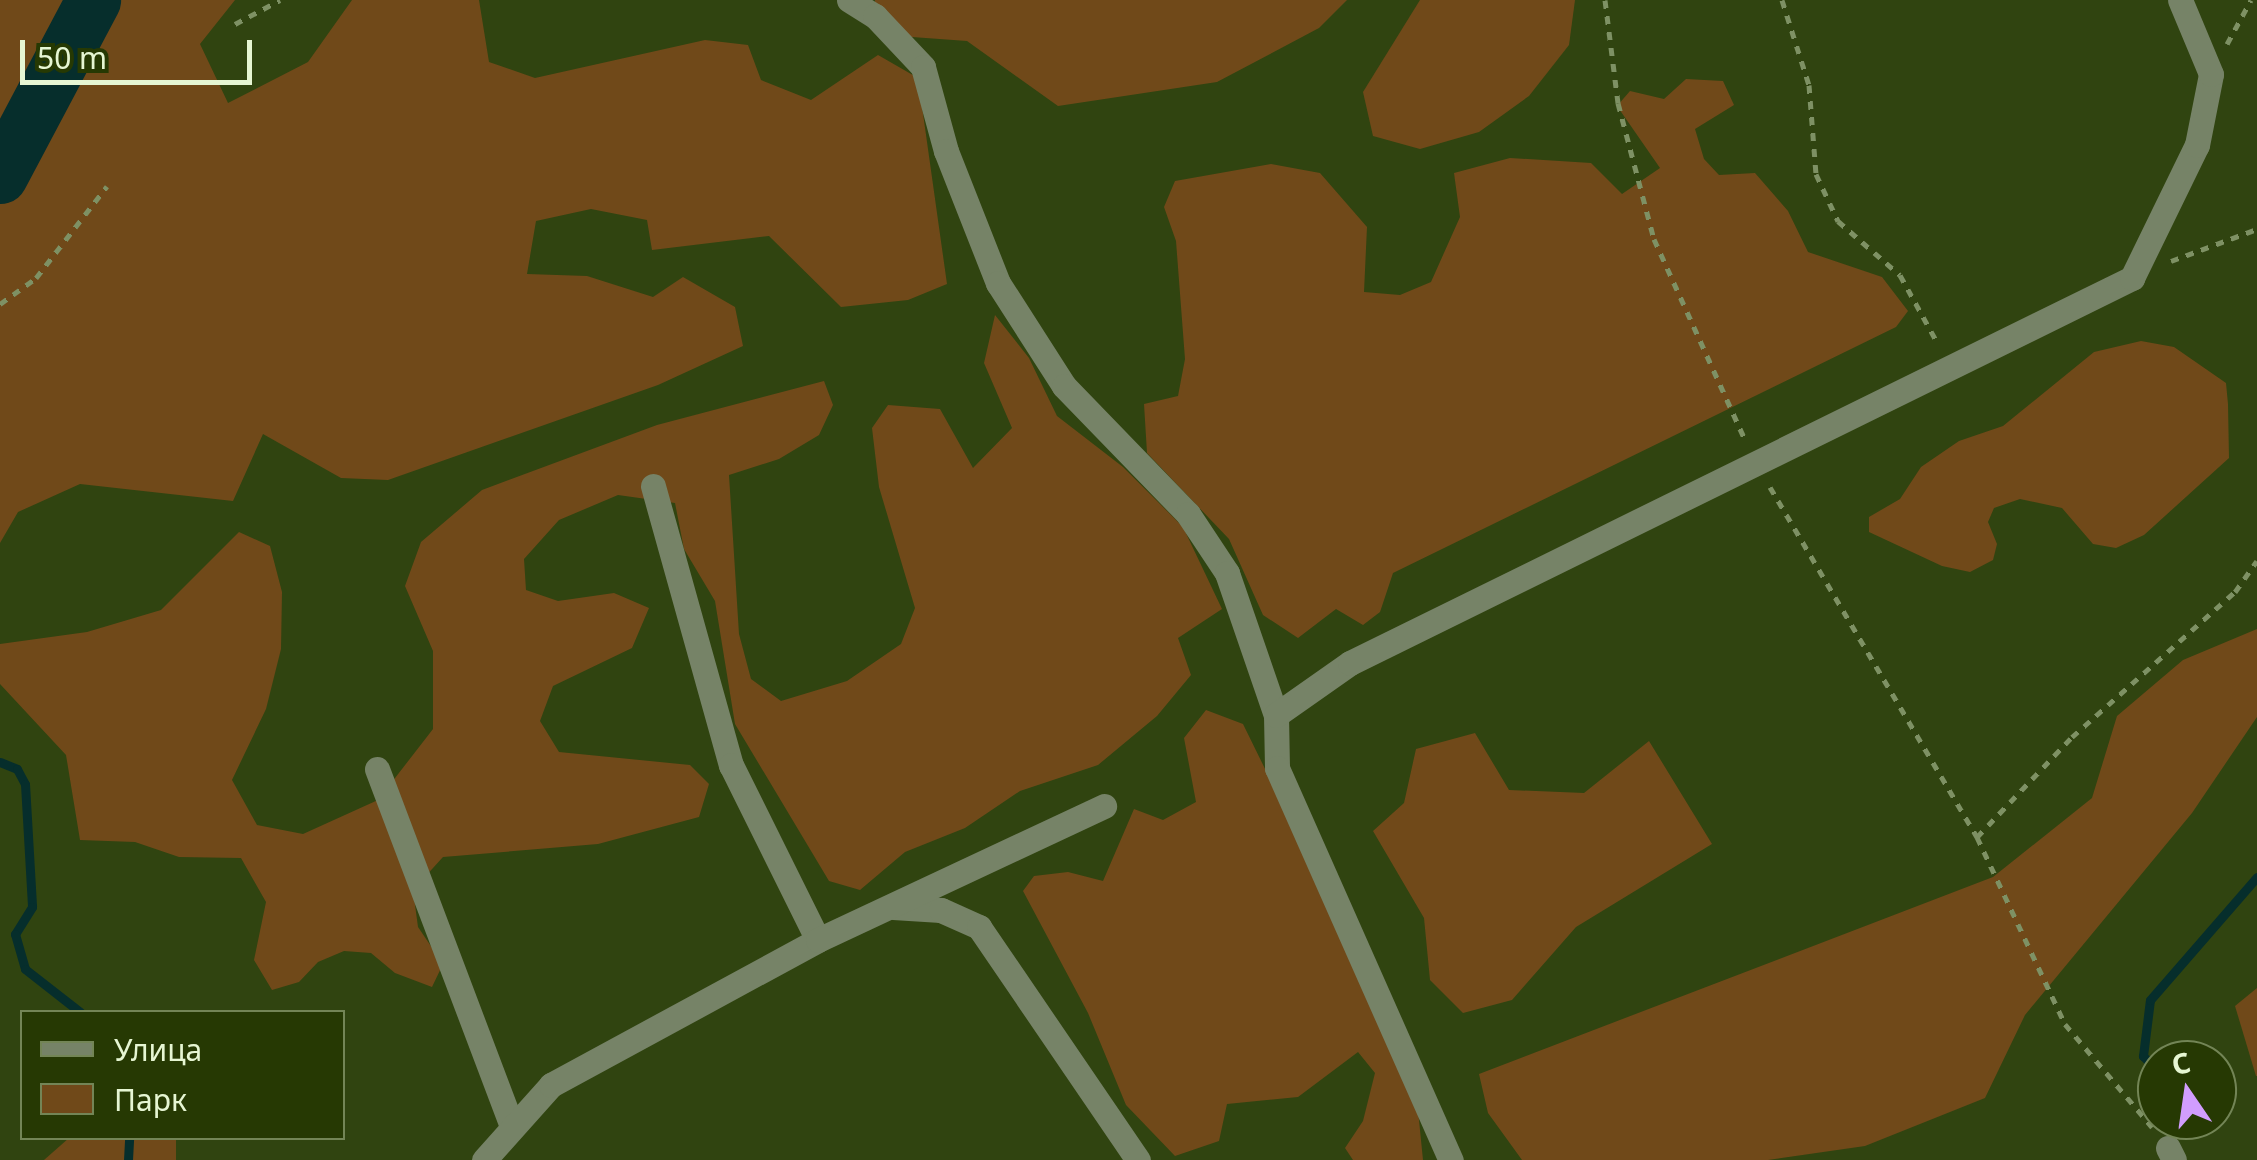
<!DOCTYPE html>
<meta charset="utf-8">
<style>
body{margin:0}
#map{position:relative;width:2257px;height:1160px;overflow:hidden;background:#304410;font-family:"Noto Sans",sans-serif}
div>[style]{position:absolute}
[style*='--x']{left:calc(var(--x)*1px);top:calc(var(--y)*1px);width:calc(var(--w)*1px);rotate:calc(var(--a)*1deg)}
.green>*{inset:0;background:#704919}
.stream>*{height:9px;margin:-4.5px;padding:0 4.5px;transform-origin:4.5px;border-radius:4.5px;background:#062e2c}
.river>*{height:55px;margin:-27.5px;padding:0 27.5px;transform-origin:27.5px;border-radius:27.5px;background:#062e2c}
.path>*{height:5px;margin-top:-2.5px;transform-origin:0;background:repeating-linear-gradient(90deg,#7e9164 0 8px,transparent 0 16px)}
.minor>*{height:25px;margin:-12.5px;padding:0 12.5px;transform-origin:12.5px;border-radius:12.5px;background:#768367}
span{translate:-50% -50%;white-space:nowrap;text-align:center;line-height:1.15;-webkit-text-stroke:8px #263903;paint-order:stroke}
.legend{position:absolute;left:20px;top:1010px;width:325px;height:130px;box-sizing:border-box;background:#263903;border:2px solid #738556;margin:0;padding:12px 18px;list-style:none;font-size:30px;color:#e6f6d3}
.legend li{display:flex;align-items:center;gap:20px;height:50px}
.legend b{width:50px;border:2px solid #738556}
.north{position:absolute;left:2137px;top:1040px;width:100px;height:100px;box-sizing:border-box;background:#263903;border:2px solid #738556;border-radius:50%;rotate:347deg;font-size:28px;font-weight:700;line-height:40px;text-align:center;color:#e6f6d3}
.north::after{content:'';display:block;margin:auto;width:35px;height:45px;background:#d19dfe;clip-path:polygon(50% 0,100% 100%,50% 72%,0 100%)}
.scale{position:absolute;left:20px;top:40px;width:232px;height:45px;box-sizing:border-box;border:5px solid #e6f6d3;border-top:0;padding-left:12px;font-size:30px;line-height:35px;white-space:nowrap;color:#e6f6d3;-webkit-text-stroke:8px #263903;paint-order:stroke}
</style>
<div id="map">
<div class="green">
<div style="clip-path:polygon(0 0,235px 0,200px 44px,228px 103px,308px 62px,352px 0,479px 0,489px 62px,535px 78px,705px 40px,748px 45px,761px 80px,811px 100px,878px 55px,918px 78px,947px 284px,908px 300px,841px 307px,769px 236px,652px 250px,647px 220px,591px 209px,536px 221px,527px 274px,587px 276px,653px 297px,683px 277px,735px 307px,743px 346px,658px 385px,388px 480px,341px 478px,263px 434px,233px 501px,80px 484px,18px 512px,0 543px)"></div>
<div style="clip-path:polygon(875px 0,1347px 0,1319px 28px,1217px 82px,1058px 106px,967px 41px,912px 37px,873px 21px)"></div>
<div style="clip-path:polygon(1420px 0,1575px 0,1569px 45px,1529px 96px,1479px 132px,1420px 149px,1373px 136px,1363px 92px)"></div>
<div style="clip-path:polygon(1686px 79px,1723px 81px,1734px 105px,1695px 129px,1704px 159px,1719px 175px,1755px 173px,1788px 211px,1808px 252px,1882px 277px,1908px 311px,1896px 327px,1393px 573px,1380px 612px,1363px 625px,1336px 609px,1298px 638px,1263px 615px,1229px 539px,1147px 453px,1144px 404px,1178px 396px,1185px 359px,1176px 241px,1164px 207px,1175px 181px,1271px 164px,1320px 173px,1367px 227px,1364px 292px,1400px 295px,1431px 282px,1460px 217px,1454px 173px,1510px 158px,1591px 163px,1622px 194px,1660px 168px,1617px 106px,1630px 91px,1664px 99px)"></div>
<div style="clip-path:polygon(995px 315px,1029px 358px,1057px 416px,1123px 467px,1183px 527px,1222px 609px,1178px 638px,1191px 675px,1157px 716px,1098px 765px,1020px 791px,965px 828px,905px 852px,860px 890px,829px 881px,735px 724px,715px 601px,684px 549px,675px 503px,618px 495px,559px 520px,524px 559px,526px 590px,558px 601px,614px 593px,649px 608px,632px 648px,553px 686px,540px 721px,559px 752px,690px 765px,709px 784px,699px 817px,598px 844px,443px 857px,413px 890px,418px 927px,443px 964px,432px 987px,395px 973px,371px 953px,344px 951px,318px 962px,299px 982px,272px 990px,254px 960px,266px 902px,241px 858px,179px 857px,135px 842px,80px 840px,66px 755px,0 684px,0 644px,87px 632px,161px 610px,239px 532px,270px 546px,282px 592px,281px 649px,266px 709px,232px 780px,257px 825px,303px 834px,378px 800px,433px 729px,433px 651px,405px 586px,421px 542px,482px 490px,657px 425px,824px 381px,833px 405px,819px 435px,779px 459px,729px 475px,739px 634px,751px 679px,781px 701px,847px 681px,901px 644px,915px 608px,879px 487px,872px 428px,888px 405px,940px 409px,973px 468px,1012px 428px,984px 363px)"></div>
<div style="clip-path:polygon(2141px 341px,2174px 347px,2226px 383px,2228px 404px,2229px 458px,2144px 535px,2116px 548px,2093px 544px,2062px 508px,2020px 499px,1994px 508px,1988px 522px,1997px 544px,1993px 560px,1970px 572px,1942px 566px,1869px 532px,1869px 517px,1900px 499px,1921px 467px,1959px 441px,2003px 426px,2094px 352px)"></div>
<div style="clip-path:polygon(2257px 629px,2257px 717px,2192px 813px,2025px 1015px,1985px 1098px,1865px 1146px,1768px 1160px,1522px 1160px,1488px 1113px,1479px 1074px,1993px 877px,2092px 798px,2117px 716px,2183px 660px)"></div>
<div style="clip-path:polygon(1206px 710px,1243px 724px,1298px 836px,1417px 1100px,1423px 1160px,1353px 1160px,1345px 1148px,1363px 1121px,1375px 1073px,1358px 1052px,1298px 1097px,1227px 1104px,1219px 1141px,1175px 1156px,1126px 1105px,1088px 1013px,1023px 891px,1034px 876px,1068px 872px,1103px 881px,1134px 809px,1163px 820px,1196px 802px,1184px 738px)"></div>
<div style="clip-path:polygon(1475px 733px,1509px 790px,1584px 793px,1649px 741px,1712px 844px,1576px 927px,1512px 1000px,1463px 1013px,1430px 980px,1424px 918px,1373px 831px,1404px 803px,1416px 749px)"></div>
<div style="clip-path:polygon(2257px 988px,2257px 1076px,2256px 1076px,2235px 1006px)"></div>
<div style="clip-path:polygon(69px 1138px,176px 1138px,176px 1160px,44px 1160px)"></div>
</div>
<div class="stream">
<div style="--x:0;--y:762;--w:18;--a:22"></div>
<div style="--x:17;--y:769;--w:17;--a:62"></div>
<div style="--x:25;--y:784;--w:123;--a:86.7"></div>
<div style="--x:32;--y:907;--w:32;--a:122"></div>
<div style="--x:15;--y:934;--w:36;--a:74"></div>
<div style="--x:25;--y:969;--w:70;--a:38"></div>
<div style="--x:2157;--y:1070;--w:20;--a:-135"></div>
<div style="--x:2143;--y:1056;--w:56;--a:-82.9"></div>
<div style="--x:2150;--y:1000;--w:163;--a:-49"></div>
<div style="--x:128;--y:1160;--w:22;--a:-87"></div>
</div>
<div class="river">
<div style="--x:0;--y:176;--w:199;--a:-62.1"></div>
</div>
<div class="path">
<div style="--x:1605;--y:0;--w:104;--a:82.8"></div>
<div style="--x:1618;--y:103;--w:141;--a:75.2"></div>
<div style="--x:1654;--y:239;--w:217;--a:65.6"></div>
<div style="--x:1782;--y:0;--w:89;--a:72.4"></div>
<div style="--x:1809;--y:85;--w:89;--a:85.5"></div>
<div style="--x:1816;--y:174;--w:52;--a:64.9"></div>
<div style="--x:1838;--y:221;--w:82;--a:41.1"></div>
<div style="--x:1900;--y:275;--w:77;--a:61.1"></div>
<div style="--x:235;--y:24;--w:51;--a:-28.1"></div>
<div style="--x:2227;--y:44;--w:50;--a:-61.4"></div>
<div style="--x:2171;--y:261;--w:92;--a:-20.4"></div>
<div style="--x:0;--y:304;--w:44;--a:-35.8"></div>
<div style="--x:36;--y:278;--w:116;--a:-52.3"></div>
<div style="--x:1770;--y:487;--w:407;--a:59.4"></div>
<div style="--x:1977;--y:837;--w:207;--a:64.8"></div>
<div style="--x:2065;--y:1024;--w:135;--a:49.8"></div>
<div style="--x:1977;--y:837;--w:138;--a:-46.5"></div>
<div style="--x:2072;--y:737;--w:218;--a:-41.7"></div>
<div style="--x:2235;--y:592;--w:38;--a:-55"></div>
</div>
<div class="minor">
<div style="--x:849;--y:0;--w:31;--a:32"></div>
<div style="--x:875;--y:16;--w:70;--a:46.7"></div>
<div style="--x:923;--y:67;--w:87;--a:74.7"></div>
<div style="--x:946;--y:151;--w:142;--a:68.5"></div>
<div style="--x:998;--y:283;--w:122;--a:57.3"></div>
<div style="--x:1064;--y:386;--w:178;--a:45.9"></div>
<div style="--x:1188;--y:514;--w:71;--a:56.5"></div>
<div style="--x:1227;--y:573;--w:150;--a:71"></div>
<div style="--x:1276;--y:715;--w:53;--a:88.9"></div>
<div style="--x:1277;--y:768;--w:429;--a:66.1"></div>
<div style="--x:653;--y:486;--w:290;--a:74.4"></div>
<div style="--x:731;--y:765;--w:195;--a:63.6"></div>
<div style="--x:1276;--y:715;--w:90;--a:-35.1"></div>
<div style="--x:1350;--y:663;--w:872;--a:-26.21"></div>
<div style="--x:2132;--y:278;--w:148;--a:-64"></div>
<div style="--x:2197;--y:145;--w:72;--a:-78.8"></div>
<div style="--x:2211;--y:74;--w:80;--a:-112.7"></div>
<div style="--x:377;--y:769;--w:379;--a:69.3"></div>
<div style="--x:893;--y:907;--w:48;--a:3.6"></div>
<div style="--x:941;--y:910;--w:42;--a:24.1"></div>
<div style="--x:979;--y:927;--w:282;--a:55.7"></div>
<div style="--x:2168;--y:1148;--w:13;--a:63"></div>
<div style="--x:484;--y:1160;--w:101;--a:-48.2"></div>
<div style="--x:551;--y:1085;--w:304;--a:-28.5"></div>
<div style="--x:818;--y:940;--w:316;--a:-25.1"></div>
</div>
<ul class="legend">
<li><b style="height:12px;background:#768367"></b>Улица</li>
<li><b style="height:28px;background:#704919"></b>Парк</li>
</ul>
<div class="north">С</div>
<div class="scale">50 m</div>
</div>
